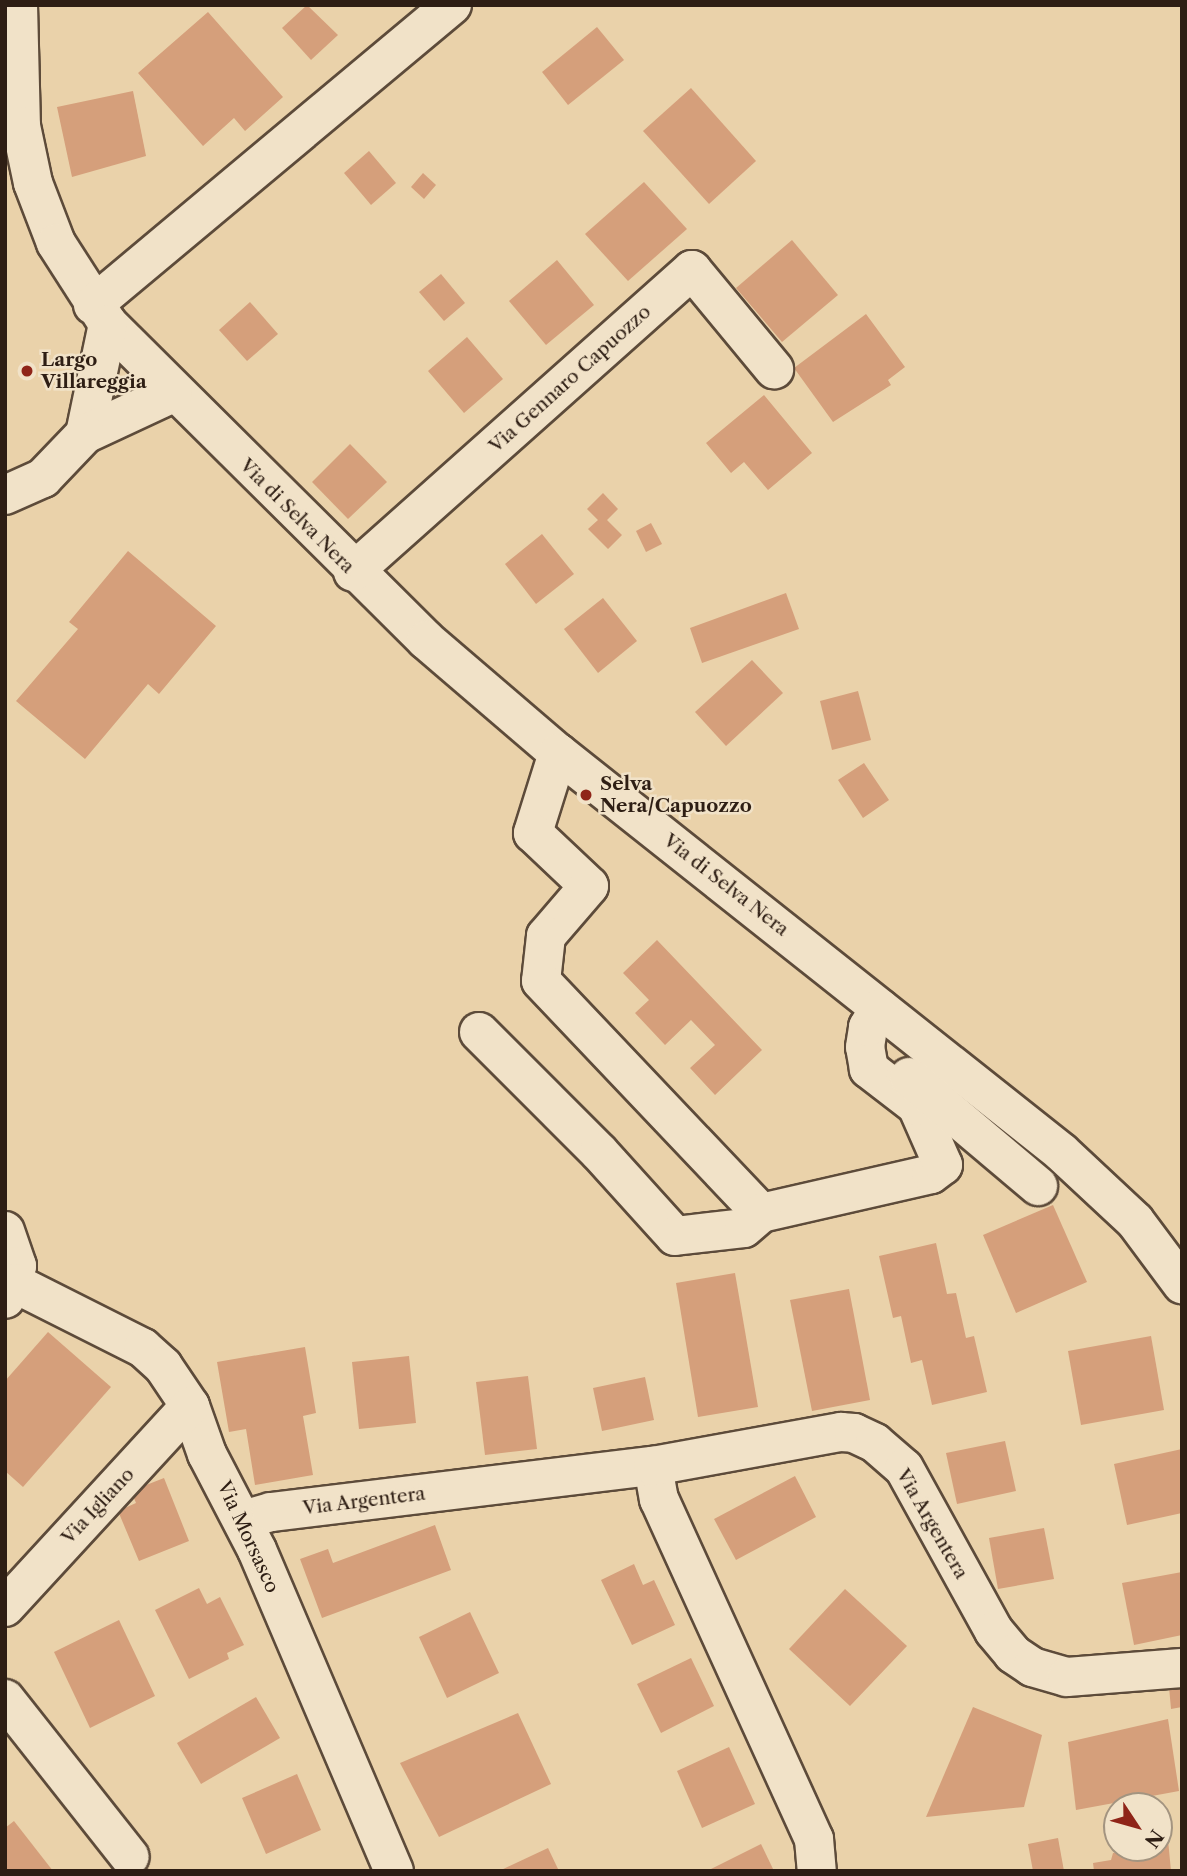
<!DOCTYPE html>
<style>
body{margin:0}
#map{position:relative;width:1187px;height:1876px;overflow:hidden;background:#ead2aa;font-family:"Libre Caslon Text",serif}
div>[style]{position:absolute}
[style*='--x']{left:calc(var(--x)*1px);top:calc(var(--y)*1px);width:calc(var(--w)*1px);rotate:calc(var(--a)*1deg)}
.building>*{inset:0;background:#d59f7b}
.roads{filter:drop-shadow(2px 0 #5d4b3a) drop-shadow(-2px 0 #5d4b3a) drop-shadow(0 2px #5d4b3a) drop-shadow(0 -2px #5d4b3a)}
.minor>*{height:38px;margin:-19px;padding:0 19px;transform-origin:19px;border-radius:19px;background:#f1e2c8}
.dots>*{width:19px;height:19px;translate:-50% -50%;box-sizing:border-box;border:4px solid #f1e2c8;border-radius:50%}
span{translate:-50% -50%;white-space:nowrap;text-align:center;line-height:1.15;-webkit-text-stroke:5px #f1e2c8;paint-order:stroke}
.poi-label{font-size:19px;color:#2e1e14;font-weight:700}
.left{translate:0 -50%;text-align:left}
.street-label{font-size:19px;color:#2e1e14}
.frame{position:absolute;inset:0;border:7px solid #2e1e14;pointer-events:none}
.north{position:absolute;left:1103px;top:1792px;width:70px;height:70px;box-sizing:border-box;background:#f1e2c8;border:2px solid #a39480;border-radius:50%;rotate:126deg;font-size:19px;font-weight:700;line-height:28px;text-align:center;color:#2e1e14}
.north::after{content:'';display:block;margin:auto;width:24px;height:32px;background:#8f2418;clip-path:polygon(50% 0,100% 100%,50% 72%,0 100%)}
</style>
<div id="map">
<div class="building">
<div style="clip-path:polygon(307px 5px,338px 35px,311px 60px,282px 28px)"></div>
<div style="clip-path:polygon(208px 12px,283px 97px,245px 131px,234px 118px,203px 146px,138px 73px)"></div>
<div style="clip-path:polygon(597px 27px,624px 60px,568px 105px,542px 72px)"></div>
<div style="clip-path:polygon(691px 88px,756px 161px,709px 204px,643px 131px)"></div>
<div style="clip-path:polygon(133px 91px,146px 156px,72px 177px,57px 107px)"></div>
<div style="clip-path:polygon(369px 151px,396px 183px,371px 205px,344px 173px)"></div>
<div style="clip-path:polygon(423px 173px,436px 185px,424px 199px,411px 187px)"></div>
<div style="clip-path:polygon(644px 182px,687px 229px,628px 281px,585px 234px)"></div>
<div style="clip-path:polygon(792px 240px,838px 295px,782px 342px,736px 288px)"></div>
<div style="clip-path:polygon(557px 260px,594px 305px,546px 345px,509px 301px)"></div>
<div style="clip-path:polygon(441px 274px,465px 303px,444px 321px,419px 292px)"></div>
<div style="clip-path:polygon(250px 302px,278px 334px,247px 361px,219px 330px)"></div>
<div style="clip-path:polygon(866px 314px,905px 367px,888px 380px,891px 385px,833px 422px,794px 368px)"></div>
<div style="clip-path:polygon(467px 337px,503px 379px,464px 413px,428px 371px)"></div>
<div style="clip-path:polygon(764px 395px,812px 453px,768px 490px,744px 462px,731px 473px,706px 443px)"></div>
<div style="clip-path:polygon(350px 444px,387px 482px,348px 519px,312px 482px)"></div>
<div style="clip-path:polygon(603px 493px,618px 509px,607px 520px,622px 535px,608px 549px,588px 529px,598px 520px,587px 509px)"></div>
<div style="clip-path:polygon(651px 523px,662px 544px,646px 552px,636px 531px)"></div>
<div style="clip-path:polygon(542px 534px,574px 574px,536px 604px,505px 564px)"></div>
<div style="clip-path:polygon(128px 551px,216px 626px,159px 694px,148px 684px,85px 759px,16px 701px,78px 629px,69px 622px)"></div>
<div style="clip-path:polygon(786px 593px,799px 629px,702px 663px,690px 628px)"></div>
<div style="clip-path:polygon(603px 598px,637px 641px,598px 673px,564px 629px)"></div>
<div style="clip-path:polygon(752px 660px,783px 693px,726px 746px,695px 712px)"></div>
<div style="clip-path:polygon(858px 691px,871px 740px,832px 750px,820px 701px)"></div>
<div style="clip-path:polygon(864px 763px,889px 800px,863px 818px,838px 780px)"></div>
<div style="clip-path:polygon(657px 940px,762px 1050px,715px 1095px,690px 1068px,715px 1045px,691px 1020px,665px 1045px,635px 1013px,649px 1000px,623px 973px)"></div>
<div style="clip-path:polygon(1053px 1205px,1087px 1282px,1016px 1313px,983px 1235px)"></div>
<div style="clip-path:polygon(936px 1243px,947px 1294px,956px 1293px,966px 1338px,974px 1336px,987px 1392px,932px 1405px,922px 1360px,911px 1363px,901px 1316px,893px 1318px,879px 1256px)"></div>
<div style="clip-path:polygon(735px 1273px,758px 1407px,698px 1417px,676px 1283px)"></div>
<div style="clip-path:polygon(849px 1289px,870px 1400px,812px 1411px,790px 1300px)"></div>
<div style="clip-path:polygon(48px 1332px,111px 1387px,23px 1487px,5px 1471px,5px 1381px)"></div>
<div style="clip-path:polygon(1151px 1336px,1164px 1410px,1081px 1425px,1068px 1351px)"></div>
<div style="clip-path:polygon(305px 1347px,316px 1413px,303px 1416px,313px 1475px,255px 1485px,246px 1429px,229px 1432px,217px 1362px)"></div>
<div style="clip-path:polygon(409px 1356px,416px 1423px,359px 1429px,352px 1362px)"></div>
<div style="clip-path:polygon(528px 1376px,537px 1449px,485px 1455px,476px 1382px)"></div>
<div style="clip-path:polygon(645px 1377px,654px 1420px,602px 1431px,593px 1388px)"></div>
<div style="clip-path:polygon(1005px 1441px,1016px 1491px,957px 1504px,946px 1453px)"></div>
<div style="clip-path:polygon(1182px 1449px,1182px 1513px,1127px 1525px,1114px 1464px)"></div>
<div style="clip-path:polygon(795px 1476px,816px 1517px,736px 1560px,714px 1519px)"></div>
<div style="clip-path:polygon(164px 1478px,189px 1541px,139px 1561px,118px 1511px,136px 1503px,131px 1491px)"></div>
<div style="clip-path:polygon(435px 1525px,451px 1570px,322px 1618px,300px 1559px,328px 1549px,333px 1563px)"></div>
<div style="clip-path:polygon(1044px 1528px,1054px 1579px,998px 1589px,989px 1538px)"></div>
<div style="clip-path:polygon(634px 1564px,643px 1585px,654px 1580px,675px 1625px,632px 1645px,601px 1580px)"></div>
<div style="clip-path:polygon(1182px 1572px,1182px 1635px,1134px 1645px,1122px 1583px)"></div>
<div style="clip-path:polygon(199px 1588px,207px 1604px,220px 1597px,244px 1645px,227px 1653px,229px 1659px,189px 1679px,155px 1610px)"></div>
<div style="clip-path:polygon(845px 1589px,907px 1646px,850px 1706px,789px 1649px)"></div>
<div style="clip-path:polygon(470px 1612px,499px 1673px,447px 1698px,419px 1637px)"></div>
<div style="clip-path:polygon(119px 1620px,155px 1696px,90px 1728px,54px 1652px)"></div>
<div style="clip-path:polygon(691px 1658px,714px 1706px,661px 1733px,637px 1684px)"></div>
<div style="clip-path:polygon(1182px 1685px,1182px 1707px,1171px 1709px,1169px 1687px)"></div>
<div style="clip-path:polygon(256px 1697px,280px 1738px,201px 1784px,177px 1743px)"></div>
<div style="clip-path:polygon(973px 1707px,1042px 1735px,1024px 1807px,926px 1817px)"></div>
<div style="clip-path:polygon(518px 1713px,551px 1784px,439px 1837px,400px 1763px)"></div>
<div style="clip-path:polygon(1168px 1719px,1179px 1791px,1076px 1810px,1068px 1742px)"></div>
<div style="clip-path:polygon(729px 1747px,755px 1804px,702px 1828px,677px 1771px)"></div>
<div style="clip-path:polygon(297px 1774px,321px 1830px,266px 1854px,242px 1798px)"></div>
<div style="clip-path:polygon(14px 1821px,53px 1871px,5px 1871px,5px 1828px)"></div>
<div style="clip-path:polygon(1167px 1829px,1171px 1871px,1094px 1871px,1093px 1863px,1111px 1860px,1113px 1853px,1159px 1848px,1159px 1830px)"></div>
<div style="clip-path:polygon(1058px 1838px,1064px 1871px,1033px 1871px,1028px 1844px)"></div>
<div style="clip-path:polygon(761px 1844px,774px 1871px,707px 1871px)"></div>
<div style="clip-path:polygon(548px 1848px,559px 1871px,499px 1871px)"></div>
</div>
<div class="roads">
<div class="minor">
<div style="--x:18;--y:5;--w:121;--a:88.6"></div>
<div style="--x:21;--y:126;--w:58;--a:78.1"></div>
<div style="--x:33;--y:183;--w:64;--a:69"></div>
<div style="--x:56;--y:243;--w:96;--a:57.3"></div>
<div style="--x:108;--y:324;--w:448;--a:44.8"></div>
<div style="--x:426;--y:640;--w:174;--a:40.6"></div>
<div style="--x:558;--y:753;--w:642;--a:38.42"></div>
<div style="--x:1061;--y:1152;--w:101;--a:43"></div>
<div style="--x:1135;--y:1221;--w:79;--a:53.3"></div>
<div style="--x:93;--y:305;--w:468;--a:-39.9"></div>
<div style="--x:108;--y:324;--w:112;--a:101.8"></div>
<div style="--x:85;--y:434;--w:97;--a:-25"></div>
<div style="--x:5;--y:495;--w:42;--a:-24.1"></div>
<div style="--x:43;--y:478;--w:61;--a:-46.3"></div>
<div style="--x:353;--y:572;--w:454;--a:-41.7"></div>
<div style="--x:692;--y:270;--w:129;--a:50.4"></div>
<div style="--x:558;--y:753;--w:84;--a:107.4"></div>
<div style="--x:533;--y:833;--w:77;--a:43.4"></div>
<div style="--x:589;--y:886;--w:66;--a:130.7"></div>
<div style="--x:546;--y:936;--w:45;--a:96.3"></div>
<div style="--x:541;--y:981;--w:320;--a:46.5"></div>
<div style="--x:761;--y:1213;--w:174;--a:-12.9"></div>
<div style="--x:931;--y:1174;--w:15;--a:-37"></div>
<div style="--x:943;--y:1165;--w:64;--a:-113.8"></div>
<div style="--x:917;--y:1106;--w:61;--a:-142.4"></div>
<div style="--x:869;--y:1069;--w:22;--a:-100"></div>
<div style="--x:865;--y:1047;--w:20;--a:-81"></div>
<div style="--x:868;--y:1027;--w:22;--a:-58"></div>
<div style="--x:479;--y:1032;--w:170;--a:45"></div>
<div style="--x:599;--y:1152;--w:113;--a:47.9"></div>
<div style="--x:675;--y:1236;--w:69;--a:-6.6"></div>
<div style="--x:744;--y:1228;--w:23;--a:-41"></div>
<div style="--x:909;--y:1077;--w:169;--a:40.2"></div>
<div style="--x:5;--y:1231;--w:37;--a:71"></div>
<div style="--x:17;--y:1266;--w:35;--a:110"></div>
<div style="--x:14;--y:1283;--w:144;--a:26.7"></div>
<div style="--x:143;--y:1348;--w:27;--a:42"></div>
<div style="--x:163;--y:1366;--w:48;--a:56"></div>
<div style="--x:190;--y:1406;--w:51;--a:70.5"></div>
<div style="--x:207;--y:1454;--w:108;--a:62.5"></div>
<div style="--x:257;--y:1550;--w:349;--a:66.9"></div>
<div style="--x:653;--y:1466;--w:34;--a:80"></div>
<div style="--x:659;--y:1499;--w:374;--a:65.5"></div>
<div style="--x:814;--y:1839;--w:32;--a:85"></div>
<div style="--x:243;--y:1520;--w:29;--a:-16"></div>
<div style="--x:271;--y:1512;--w:385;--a:-6.9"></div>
<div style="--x:653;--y:1466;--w:191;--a:-10.3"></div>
<div style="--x:841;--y:1432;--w:13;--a:4"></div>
<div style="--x:854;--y:1433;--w:23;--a:25"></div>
<div style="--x:875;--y:1443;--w:38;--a:41"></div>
<div style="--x:904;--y:1468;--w:186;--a:61.1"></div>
<div style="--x:994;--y:1631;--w:30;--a:50"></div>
<div style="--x:1013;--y:1654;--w:23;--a:34"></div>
<div style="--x:1032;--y:1667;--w:36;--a:16"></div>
<div style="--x:1067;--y:1677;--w:115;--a:-4.5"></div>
<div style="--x:5;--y:1607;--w:273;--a:-47.4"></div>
<div style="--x:5;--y:1699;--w:201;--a:51.7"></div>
</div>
</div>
<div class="dots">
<div style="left:27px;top:371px;background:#8f2418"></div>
<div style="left:586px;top:795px;background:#8f2418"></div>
</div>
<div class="poi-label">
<span class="left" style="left:41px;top:371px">Largo<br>Villareggia</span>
<span class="left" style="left:600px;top:795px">Selva<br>Nera/Capuozzo</span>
</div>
<div class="street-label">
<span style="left:570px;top:379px;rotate:-42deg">Via Gennaro Capuozzo</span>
<span style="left:297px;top:516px;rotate:45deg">Via di Selva Nera</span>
<span style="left:726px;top:885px;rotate:38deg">Via di Selva Nera</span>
<span style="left:364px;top:1501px;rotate:-7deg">Via Argentera</span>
<span style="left:98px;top:1506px;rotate:-47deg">Via Igliano</span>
<span style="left:932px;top:1524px;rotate:60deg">Via Argentera</span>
<span style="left:248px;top:1537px;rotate:65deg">Via Morsasco</span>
</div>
<div class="frame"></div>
<div class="north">N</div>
</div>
